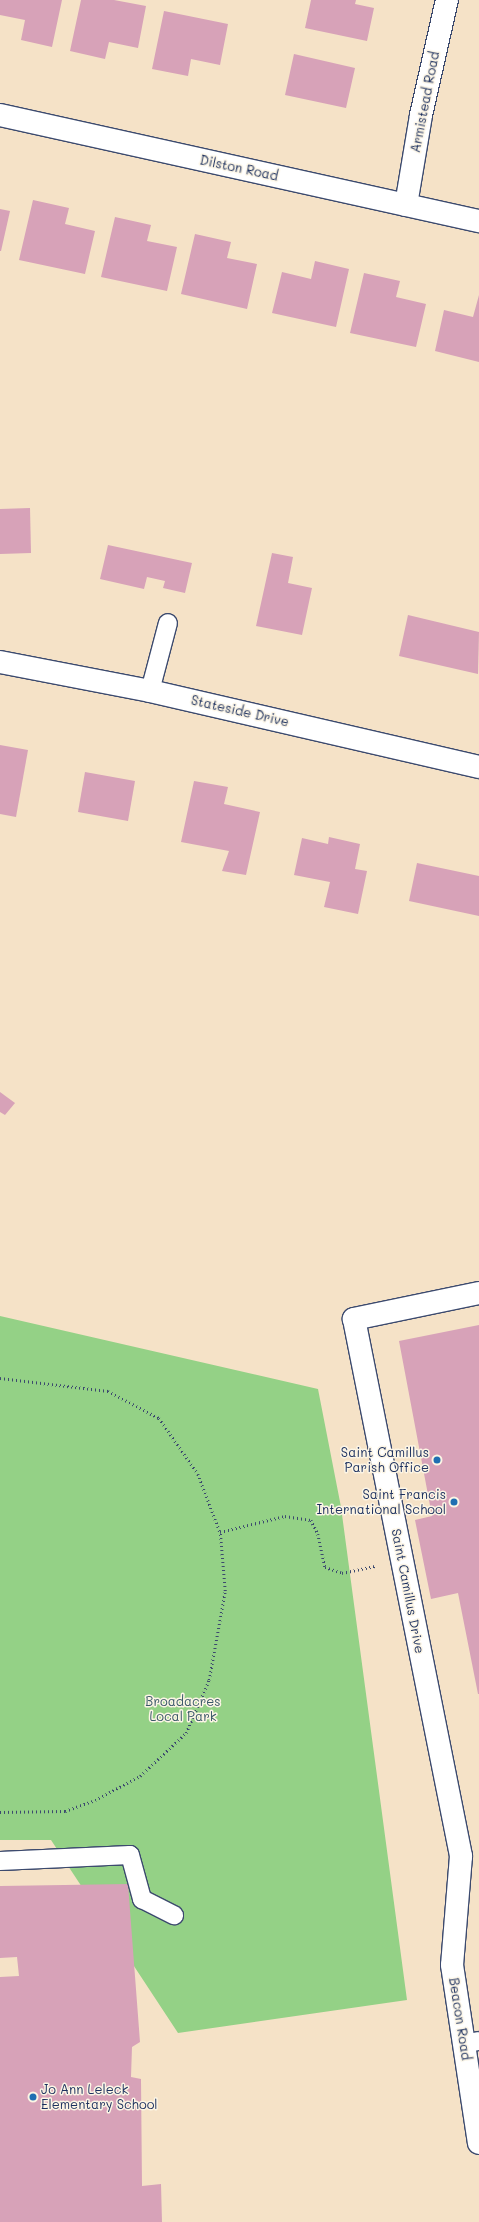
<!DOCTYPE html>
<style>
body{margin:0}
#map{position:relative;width:479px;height:2222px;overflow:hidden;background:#f5e2c7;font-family:Mali,sans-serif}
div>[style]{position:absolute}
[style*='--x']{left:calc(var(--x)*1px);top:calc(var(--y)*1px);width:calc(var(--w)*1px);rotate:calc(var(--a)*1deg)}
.green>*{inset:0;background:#94d186}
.building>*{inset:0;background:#d7a2b8}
.path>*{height:2.5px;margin-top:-1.25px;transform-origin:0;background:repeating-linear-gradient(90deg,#3c4a6e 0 1px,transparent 0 4px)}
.roads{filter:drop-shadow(1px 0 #3c4a6e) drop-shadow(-1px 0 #3c4a6e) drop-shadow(0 1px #3c4a6e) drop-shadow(0 -1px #3c4a6e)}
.lane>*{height:18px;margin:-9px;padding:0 9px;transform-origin:9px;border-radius:9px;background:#fff}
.street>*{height:22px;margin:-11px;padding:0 11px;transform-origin:11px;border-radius:11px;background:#fff}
.dots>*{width:11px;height:11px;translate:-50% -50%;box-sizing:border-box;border:2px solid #fcf5e5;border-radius:50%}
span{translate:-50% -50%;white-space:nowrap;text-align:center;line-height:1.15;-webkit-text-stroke:3px #fcf5e5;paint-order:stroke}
.street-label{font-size:13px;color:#1b2f5e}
.poi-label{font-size:13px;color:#1b2f5e}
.right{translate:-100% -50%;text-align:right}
.left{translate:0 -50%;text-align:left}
.park-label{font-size:13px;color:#395868}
</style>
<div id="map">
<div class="green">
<div style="clip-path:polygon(0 1316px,318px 1389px,341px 1507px,407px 2000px,178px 2033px,51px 1840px,0 1840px)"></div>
</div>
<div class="building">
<div style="clip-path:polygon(0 0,62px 0,52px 47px,21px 40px,25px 20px,0 15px)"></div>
<div style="clip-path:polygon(81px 0,114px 0,146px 6px,138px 48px,109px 42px,105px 59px,70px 51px)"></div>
<div style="clip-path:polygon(311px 0,356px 0,355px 4px,374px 8px,367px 41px,305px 28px)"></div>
<div style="clip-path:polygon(164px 11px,228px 24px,220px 65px,191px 59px,188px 76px,152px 69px)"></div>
<div style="clip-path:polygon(294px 54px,355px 68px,346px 108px,285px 95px)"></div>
<div style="clip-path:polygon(33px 200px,69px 208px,65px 224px,95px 231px,85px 274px,19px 260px)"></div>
<div style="clip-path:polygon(0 209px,10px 211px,1px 251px,0 251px)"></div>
<div style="clip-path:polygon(115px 217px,151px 225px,147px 241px,177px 247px,167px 291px,101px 277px)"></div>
<div style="clip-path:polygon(195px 234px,231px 242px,227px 258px,257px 264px,247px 309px,181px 294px)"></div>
<div style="clip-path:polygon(315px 261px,349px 269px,336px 327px,272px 313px,282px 272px,311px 279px)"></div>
<div style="clip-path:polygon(364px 273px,400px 281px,396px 297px,426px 304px,416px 347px,350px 333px)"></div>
<div style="clip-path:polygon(479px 295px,479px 362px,435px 351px,444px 310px,473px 317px)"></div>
<div style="clip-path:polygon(30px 508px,31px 553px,0 554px,0 509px)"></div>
<div style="clip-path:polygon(108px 545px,192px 563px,185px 593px,163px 588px,165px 581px,147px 577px,144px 589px,100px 579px)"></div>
<div style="clip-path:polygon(272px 553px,293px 557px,288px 583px,312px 588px,302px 635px,256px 626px)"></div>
<div style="clip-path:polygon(408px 615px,479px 632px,478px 674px,399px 656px)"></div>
<div style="clip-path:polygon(0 745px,28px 750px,16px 817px,0 814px)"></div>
<div style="clip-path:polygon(85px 772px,135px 781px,128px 821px,78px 812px)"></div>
<div style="clip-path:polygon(194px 781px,228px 787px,224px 804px,260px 812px,246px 875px,222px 871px,229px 851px,181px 842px)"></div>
<div style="clip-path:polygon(329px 837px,360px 844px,355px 869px,367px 871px,358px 914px,324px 907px,330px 882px,294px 875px,302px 838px,328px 844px)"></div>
<div style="clip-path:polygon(417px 863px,479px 876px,479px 916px,409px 901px)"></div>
<div style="clip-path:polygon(0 1092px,15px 1103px,5px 1115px,0 1112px)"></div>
<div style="clip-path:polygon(479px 1325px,479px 1694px,478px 1694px,458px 1593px,431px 1599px,415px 1520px,432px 1516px,399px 1341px)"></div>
<div style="clip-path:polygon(128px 1884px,140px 2042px,132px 2047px,131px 2077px,141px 2079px,142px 2186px,161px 2184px,162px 2222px,0 2222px,0 1977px,19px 1976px,17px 1957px,0 1958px,0 1886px)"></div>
</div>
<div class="path">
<div style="--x:0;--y:1378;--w:109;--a:6.9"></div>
<div style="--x:108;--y:1391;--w:58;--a:27.9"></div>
<div style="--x:159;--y:1418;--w:68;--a:55.1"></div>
<div style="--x:198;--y:1474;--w:62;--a:69.2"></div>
<div style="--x:220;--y:1532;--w:67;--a:-13.8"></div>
<div style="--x:285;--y:1516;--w:26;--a:9"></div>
<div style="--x:311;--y:1520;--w:16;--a:63"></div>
<div style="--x:318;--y:1534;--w:34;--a:78"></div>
<div style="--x:325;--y:1567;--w:18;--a:19"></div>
<div style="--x:342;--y:1573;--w:35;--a:-12"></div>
<div style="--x:0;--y:1812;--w:65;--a:-0.9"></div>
<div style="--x:65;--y:1811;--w:32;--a:-20"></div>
<div style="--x:95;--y:1800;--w:51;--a:-28.1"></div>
<div style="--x:140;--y:1776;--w:63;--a:-43.1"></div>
<div style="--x:186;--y:1733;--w:58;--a:-66.5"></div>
<div style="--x:209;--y:1680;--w:90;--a:-79.8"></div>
<div style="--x:225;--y:1591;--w:59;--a:-94.8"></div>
</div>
<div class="roads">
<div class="lane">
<div style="--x:150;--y:691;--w:70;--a:-75.2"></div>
<div style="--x:0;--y:1861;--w:130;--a:-2.6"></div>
<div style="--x:130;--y:1855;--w:46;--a:74.7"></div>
<div style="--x:142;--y:1899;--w:36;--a:27"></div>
<div style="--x:463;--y:2044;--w:16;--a:-11"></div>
</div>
<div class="street">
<div style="--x:0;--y:115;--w:491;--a:12.5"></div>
<div style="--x:406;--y:205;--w:91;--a:-80.5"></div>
<div style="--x:421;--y:115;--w:118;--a:-77.3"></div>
<div style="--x:0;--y:662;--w:153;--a:10.9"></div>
<div style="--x:150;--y:691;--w:338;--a:13"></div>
<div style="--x:479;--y:1293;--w:128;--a:168.3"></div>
<div style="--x:354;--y:1319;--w:548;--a:78.73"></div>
<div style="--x:461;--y:1856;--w:109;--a:94.7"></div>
<div style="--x:452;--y:1965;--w:180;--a:81.4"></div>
</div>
</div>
<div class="dots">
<div style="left:437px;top:1460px;background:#1f6fb2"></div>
<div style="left:454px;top:1502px;background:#1f6fb2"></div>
<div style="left:33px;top:2097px;background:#1f6fb2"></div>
</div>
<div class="street-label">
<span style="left:425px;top:102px;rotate:-79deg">Armistead Road</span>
<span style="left:239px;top:168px;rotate:12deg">Dilston Road</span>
<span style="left:240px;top:711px;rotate:13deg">Stateside Drive</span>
<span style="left:408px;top:1591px;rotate:79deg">Saint Camillus Drive</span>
<span style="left:460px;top:2019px;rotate:81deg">Beacon Road</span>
</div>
<div class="poi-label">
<span class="right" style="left:429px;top:1460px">Saint Camillus<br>Parish Office</span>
<span class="right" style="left:446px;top:1502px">Saint Francis<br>International School</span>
<span class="left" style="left:41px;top:2097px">Jo Ann Leleck<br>Elementary School</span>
</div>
<div class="park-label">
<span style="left:183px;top:1709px">Broadacres<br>Local Park</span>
</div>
</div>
